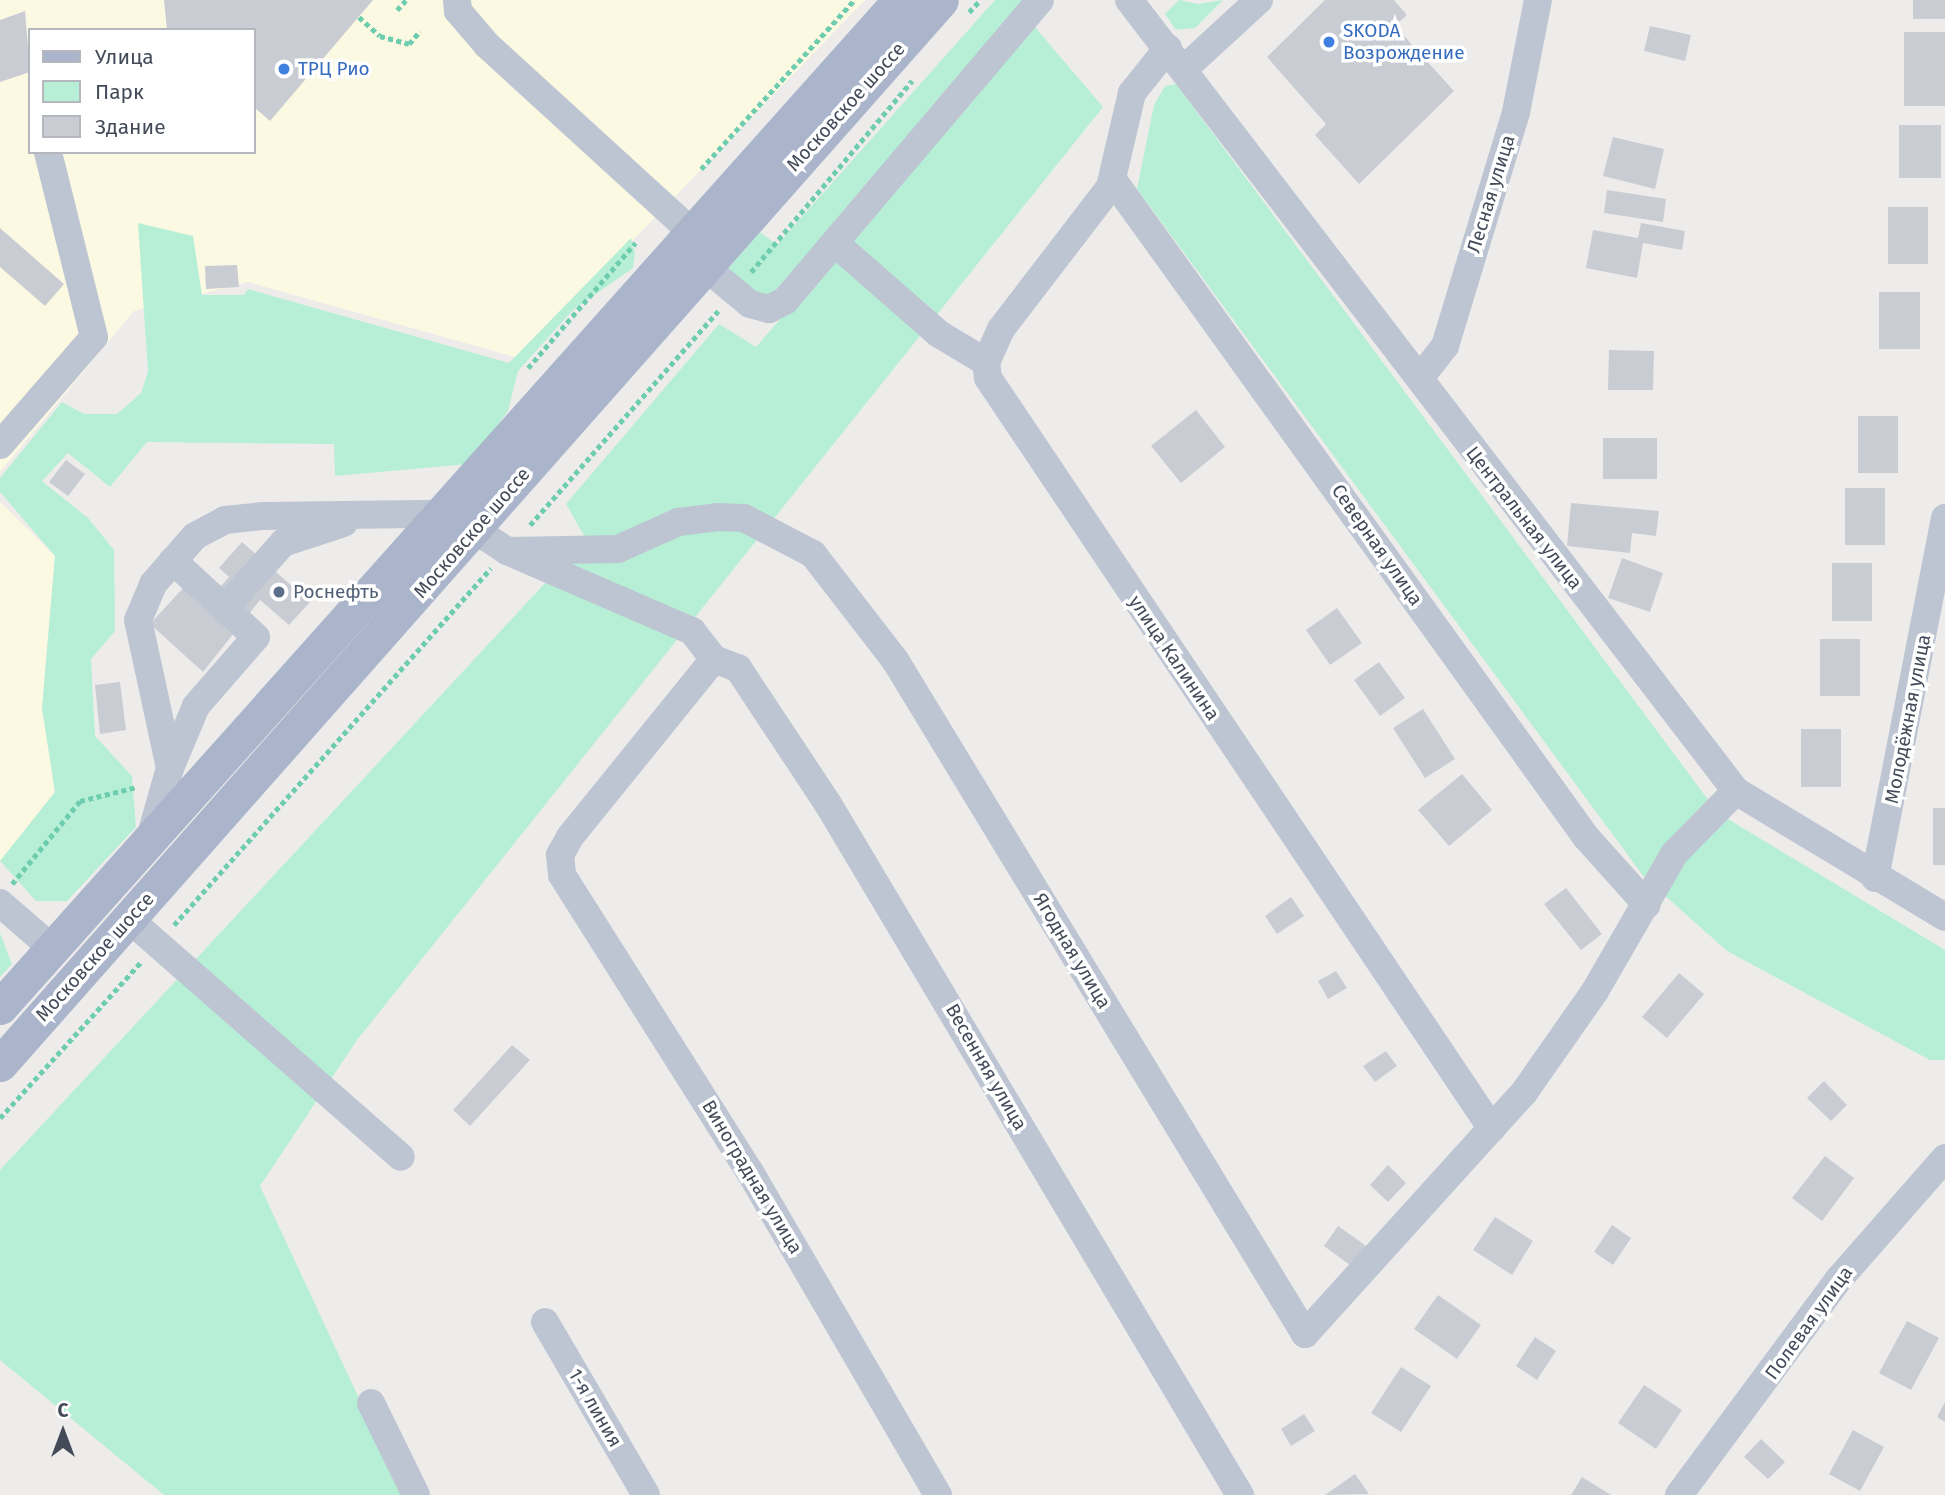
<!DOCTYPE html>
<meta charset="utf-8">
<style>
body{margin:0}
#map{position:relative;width:1945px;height:1495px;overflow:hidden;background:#eeeceb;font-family:"Fira Sans",sans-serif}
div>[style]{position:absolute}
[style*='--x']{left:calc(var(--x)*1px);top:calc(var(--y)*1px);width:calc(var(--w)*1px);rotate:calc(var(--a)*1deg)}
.commercial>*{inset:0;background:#fcf9e2}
.green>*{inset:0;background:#b7efd6}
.building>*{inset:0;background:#caccd4}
.path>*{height:4.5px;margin-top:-2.25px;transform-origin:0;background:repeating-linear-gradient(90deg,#6ecdaf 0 5px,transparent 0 8.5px)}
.minor>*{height:28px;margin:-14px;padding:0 14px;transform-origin:14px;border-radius:14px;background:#bec5d2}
.major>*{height:35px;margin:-17.5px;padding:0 17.5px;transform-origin:17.5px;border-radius:17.5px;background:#aab5cc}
.dots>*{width:19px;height:19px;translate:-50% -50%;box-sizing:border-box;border:4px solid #fff;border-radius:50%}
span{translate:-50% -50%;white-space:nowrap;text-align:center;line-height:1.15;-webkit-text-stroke:7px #fff;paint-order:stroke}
.shop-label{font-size:19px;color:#366cbe}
.left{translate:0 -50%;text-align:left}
.street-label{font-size:19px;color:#434b59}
.service-label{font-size:19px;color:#4e5e75}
.legend{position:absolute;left:28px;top:28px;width:228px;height:126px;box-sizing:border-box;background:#fff;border:2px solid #b4b7bd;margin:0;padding:9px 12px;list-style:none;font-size:21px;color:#434b59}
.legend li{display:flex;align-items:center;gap:14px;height:35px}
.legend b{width:35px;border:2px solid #b4b7bd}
.north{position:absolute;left:28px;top:1397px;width:70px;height:70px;-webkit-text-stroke:5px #fff;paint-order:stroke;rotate:0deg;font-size:19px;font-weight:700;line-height:28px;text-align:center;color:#434b59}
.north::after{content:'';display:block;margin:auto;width:24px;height:32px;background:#434b59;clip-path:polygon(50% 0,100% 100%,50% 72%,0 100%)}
</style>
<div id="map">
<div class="commercial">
<div style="clip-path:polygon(evenodd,0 0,865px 0,519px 358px,248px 282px,134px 311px,0 472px,0 0,30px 30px,254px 30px,254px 152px,30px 152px,30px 30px)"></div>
<div style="clip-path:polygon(0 502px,55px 556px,42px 708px,55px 792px,0 861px)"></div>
</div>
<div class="green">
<div style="clip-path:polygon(995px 0,1025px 0,783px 289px,768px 298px,747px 291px,727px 270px,760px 232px,777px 245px)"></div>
<div style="clip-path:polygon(1179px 0,1198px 4px,1223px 0,1195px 28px,1176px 30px,1165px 14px)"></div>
<div style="clip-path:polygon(1035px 27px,1103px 107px,357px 1040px,260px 1186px,404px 1495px,164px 1495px,0 1360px,0 1170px,586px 539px,566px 504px,719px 324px,756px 347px)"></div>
<div style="clip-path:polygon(1176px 84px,1718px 813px,1945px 950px,1945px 1060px,1930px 1060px,1727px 951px,1644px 877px,1137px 189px,1154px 105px,1165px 86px)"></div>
<div style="clip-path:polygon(138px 223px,193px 236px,202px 295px,244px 295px,248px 289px,509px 363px,631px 238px,635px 253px,633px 268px,573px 310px,518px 371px,508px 411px,469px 464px,335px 476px,334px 444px,147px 442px,110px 487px,68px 453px,42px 481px,88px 518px,114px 550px,115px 631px,91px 659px,95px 736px,132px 776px,136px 827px,67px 901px,36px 901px,0 861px,55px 792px,42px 708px,55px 556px,0 492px,0 478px,62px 402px,84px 414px,117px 414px,141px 393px,148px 372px)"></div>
<div style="clip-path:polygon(0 933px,12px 964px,0 977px)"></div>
</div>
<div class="building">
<div style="clip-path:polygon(164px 0,373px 0,270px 121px,254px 107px,254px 30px,167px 30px)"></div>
<div style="clip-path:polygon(1325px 0,1394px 0,1407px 15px,1395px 26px,1454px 91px,1359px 184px,1315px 135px,1326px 124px,1267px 57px)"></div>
<div style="clip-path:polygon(1913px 0,1945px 0,1945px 19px,1913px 19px)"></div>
<div style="clip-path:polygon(25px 11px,30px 72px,0 82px,0 20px)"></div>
<div style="clip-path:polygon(1650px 26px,1691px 35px,1685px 61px,1644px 51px)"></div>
<div style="clip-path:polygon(1904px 32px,1945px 32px,1945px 106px,1904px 106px)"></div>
<div style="clip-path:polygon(1899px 125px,1941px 125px,1941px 178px,1899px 178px)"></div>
<div style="clip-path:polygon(1613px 137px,1664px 149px,1655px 189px,1603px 176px)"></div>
<div style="clip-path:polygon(1607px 190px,1666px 199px,1663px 222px,1604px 213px)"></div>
<div style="clip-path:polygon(1888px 207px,1928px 207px,1928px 264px,1888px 264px)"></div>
<div style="clip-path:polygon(1641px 223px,1685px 231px,1682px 250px,1643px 243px,1637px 278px,1586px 268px,1593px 230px,1638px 238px)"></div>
<div style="clip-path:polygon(0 228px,64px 284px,45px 306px,0 267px)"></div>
<div style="clip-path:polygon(237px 265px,239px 287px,206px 289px,205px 266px)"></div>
<div style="clip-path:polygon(1879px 292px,1920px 292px,1920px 349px,1879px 349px)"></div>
<div style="clip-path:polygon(1609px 350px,1654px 351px,1653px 390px,1608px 390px)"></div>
<div style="clip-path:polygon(1196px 410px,1225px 447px,1181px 483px,1151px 446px)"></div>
<div style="clip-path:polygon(1858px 416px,1898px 416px,1898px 473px,1858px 473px)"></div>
<div style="clip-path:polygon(1603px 438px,1657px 438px,1657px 479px,1603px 479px)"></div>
<div style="clip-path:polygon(66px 460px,85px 474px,68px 496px,49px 482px)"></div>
<div style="clip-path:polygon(1845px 488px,1885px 488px,1885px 545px,1845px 545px)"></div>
<div style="clip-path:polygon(1571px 503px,1659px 511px,1656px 536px,1632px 533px,1630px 553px,1567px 546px)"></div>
<div style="clip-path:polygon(242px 542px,310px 602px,289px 625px,260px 600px,203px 672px,150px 624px,184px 587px,204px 605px,229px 577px,219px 568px)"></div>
<div style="clip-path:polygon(1622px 558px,1663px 573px,1650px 612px,1608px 598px)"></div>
<div style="clip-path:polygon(1832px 563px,1872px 563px,1872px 621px,1832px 621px)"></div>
<div style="clip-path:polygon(1337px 608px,1362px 643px,1330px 665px,1306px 630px)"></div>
<div style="clip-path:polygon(1820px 639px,1860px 639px,1860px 696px,1820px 696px)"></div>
<div style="clip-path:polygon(1379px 662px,1405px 698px,1380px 716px,1354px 680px)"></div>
<div style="clip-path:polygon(120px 682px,126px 730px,100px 734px,95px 685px)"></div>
<div style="clip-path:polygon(1423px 709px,1455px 759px,1425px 778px,1393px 728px)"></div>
<div style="clip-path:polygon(1801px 729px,1841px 729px,1841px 787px,1801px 787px)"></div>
<div style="clip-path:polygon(1462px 774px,1492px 810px,1449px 846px,1418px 810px)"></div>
<div style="clip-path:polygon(1933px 808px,1945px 808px,1945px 865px,1933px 865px)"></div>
<div style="clip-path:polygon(1566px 888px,1602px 934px,1581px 950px,1544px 904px)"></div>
<div style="clip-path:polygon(1291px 897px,1304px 916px,1277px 934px,1265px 916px)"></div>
<div style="clip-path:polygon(1336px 971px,1347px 988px,1328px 999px,1318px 981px)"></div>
<div style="clip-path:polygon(1679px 973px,1704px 994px,1667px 1038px,1642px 1017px)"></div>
<div style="clip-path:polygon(512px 1045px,530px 1060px,470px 1126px,453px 1110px)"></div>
<div style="clip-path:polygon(1386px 1051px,1397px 1066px,1375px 1082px,1363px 1066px)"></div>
<div style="clip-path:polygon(1824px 1081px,1847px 1105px,1831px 1121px,1807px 1098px)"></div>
<div style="clip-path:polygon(1825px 1156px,1854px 1178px,1822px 1221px,1792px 1198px)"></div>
<div style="clip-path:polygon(1388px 1165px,1406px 1183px,1388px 1202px,1370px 1185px)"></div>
<div style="clip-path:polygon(1495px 1217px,1533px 1241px,1512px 1275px,1473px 1250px)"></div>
<div style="clip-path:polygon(1612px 1225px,1631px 1238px,1613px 1265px,1594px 1252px)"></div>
<div style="clip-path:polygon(1338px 1226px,1369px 1248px,1354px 1268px,1324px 1246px)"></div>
<div style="clip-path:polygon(1438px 1295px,1481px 1325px,1457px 1359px,1414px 1329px)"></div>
<div style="clip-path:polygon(1907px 1321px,1939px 1338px,1911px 1390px,1879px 1373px)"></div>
<div style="clip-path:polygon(1535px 1337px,1556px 1351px,1537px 1380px,1516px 1366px)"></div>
<div style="clip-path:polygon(1401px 1367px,1431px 1386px,1401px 1432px,1371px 1413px)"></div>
<div style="clip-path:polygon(1644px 1385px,1682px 1410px,1656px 1449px,1618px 1423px)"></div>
<div style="clip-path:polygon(1945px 1402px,1945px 1422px,1937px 1417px)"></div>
<div style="clip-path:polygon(1304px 1414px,1315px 1431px,1291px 1446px,1281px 1429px)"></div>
<div style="clip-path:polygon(1853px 1430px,1884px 1447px,1860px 1491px,1829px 1474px)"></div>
<div style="clip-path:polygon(1761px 1439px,1785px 1462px,1768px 1479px,1744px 1457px)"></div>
<div style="clip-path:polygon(1355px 1474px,1369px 1494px,1325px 1495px)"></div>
<div style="clip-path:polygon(1582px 1477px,1611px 1495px,1571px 1495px)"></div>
</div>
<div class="path">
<div style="--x:397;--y:10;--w:13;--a:-48"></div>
<div style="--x:969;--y:12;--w:16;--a:-47"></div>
<div style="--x:359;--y:17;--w:28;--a:42"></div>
<div style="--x:380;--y:36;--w:30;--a:15"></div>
<div style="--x:409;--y:44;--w:17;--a:-50"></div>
<div style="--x:701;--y:169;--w:228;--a:-47.8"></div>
<div style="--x:751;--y:272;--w:250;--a:-49.9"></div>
<div style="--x:528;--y:368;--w:165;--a:-49.4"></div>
<div style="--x:530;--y:525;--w:285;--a:-48.7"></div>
<div style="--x:12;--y:884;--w:107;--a:-50.7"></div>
<div style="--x:80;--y:801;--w:59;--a:-13.8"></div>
<div style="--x:174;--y:925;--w:477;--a:-48.4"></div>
<div style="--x:0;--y:1118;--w:212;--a:-47.9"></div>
</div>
<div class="minor">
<div style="--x:457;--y:0;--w:11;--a:85"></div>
<div style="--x:458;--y:11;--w:45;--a:49.5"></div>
<div style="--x:487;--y:45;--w:298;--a:42.4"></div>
<div style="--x:1129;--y:0;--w:997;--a:52.5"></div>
<div style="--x:1736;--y:791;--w:244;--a:31.1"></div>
<div style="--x:1168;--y:48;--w:58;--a:128.7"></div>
<div style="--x:1132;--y:93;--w:97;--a:103.2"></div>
<div style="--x:1110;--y:187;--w:179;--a:127.5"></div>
<div style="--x:1001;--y:329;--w:36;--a:114"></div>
<div style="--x:986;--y:362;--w:16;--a:83"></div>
<div style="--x:988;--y:378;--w:904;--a:56.13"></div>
<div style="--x:1184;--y:69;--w:102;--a:-42.6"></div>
<div style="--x:1113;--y:180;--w:810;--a:54.25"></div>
<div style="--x:1586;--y:837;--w:91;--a:48.1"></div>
<div style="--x:835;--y:243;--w:138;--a:41.2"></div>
<div style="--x:939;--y:334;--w:55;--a:30.8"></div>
<div style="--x:685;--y:265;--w:19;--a:3"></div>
<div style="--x:704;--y:266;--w:60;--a:39.6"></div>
<div style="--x:750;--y:304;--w:20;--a:15"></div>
<div style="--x:769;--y:309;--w:18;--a:-27"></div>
<div style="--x:785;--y:301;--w:394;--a:-49.7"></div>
<div style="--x:1420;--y:378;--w:41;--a:-52"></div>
<div style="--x:1445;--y:346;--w:245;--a:-73.1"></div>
<div style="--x:1516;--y:112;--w:114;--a:-78.9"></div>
<div style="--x:0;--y:445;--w:143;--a:-49"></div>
<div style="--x:94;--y:337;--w:191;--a:-104"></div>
<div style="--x:475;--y:530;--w:38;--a:33"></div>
<div style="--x:507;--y:551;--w:202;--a:23.4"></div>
<div style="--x:692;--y:631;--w:36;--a:52"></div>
<div style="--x:507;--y:551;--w:111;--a:-1"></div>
<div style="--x:618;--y:549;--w:66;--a:-24.2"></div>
<div style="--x:678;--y:522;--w:38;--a:-7"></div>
<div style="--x:716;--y:517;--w:28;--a:2"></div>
<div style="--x:744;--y:518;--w:78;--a:27.6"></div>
<div style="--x:813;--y:554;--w:134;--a:52.3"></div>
<div style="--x:895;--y:660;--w:789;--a:58.69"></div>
<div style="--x:1305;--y:1334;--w:328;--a:-47.8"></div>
<div style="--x:1525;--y:1091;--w:122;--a:-55"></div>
<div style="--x:1595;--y:991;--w:158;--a:-60"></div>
<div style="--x:1674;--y:854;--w:88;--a:-45.5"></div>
<div style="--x:225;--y:608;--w:87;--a:-48.3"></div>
<div style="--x:283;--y:543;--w:64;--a:-18.2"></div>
<div style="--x:714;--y:659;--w:229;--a:129"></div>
<div style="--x:570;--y:837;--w:21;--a:119"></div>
<div style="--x:560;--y:855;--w:20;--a:84"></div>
<div style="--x:562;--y:875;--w:352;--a:57.7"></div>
<div style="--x:750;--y:1172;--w:374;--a:59.8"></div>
<div style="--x:714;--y:659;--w:26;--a:21"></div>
<div style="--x:738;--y:668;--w:163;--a:56.5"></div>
<div style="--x:828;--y:804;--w:805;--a:59.2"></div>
<div style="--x:170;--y:768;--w:67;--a:-67.2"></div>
<div style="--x:196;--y:706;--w:91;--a:-49"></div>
<div style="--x:256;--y:637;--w:113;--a:-137.5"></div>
<div style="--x:151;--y:835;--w:70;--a:-74.2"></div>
<div style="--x:170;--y:768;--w:151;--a:-102.2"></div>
<div style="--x:138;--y:620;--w:39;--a:-67"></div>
<div style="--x:153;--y:584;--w:64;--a:-48.8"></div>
<div style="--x:195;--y:536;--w:34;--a:-28"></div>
<div style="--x:225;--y:520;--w:39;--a:-6"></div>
<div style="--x:264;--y:516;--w:176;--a:-0.7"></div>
<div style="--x:1875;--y:878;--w:367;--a:-79"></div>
<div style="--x:0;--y:903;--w:70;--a:41"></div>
<div style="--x:129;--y:919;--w:361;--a:41.2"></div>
<div style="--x:545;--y:1322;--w:200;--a:59.7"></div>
<div style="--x:371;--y:1403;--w:102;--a:63.9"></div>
<div style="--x:1679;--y:1495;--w:269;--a:-53.5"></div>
<div style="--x:1839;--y:1279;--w:161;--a:-48.8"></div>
</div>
<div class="major">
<div style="--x:0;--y:1007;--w:1351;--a:-48.21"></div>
<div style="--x:0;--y:1064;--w:1420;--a:-48.51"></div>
</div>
<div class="dots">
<div style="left:1329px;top:42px;background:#3f7fe0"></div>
<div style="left:284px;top:69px;background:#3f7fe0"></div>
<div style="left:279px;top:592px;background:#5c6f8a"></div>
</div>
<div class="shop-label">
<span class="left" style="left:1343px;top:42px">SKODA<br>Возрождение</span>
<span class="left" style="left:298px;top:69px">ТРЦ Рио</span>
</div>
<div class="street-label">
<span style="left:846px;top:107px;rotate:-48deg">Московское шоссе</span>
<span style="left:1491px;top:194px;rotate:-73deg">Лесная улица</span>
<span style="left:1524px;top:518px;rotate:52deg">Центральная улица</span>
<span style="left:472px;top:533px;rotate:-49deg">Московское шоссе</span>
<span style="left:1377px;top:545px;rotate:55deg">Северная улица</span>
<span style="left:1174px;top:658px;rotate:56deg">улица Калинина</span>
<span style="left:1908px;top:719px;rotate:-79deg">Молодёжная улица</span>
<span style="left:1072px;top:951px;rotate:59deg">Ягодная улица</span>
<span style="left:95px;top:957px;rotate:-48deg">Московское шоссе</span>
<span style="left:986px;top:1067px;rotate:60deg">Весенняя улица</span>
<span style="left:752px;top:1177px;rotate:59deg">Виноградная улица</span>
<span style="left:1809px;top:1323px;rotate:-54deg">Полевая улица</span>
<span style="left:595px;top:1408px;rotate:60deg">1-я линия</span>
</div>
<div class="service-label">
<span class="left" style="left:293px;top:592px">Роснефть</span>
</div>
<ul class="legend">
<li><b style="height:9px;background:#aab5cc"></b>Улица</li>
<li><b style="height:19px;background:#b7efd6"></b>Парк</li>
<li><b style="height:19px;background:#caccd4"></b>Здание</li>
</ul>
<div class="north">С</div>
</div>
